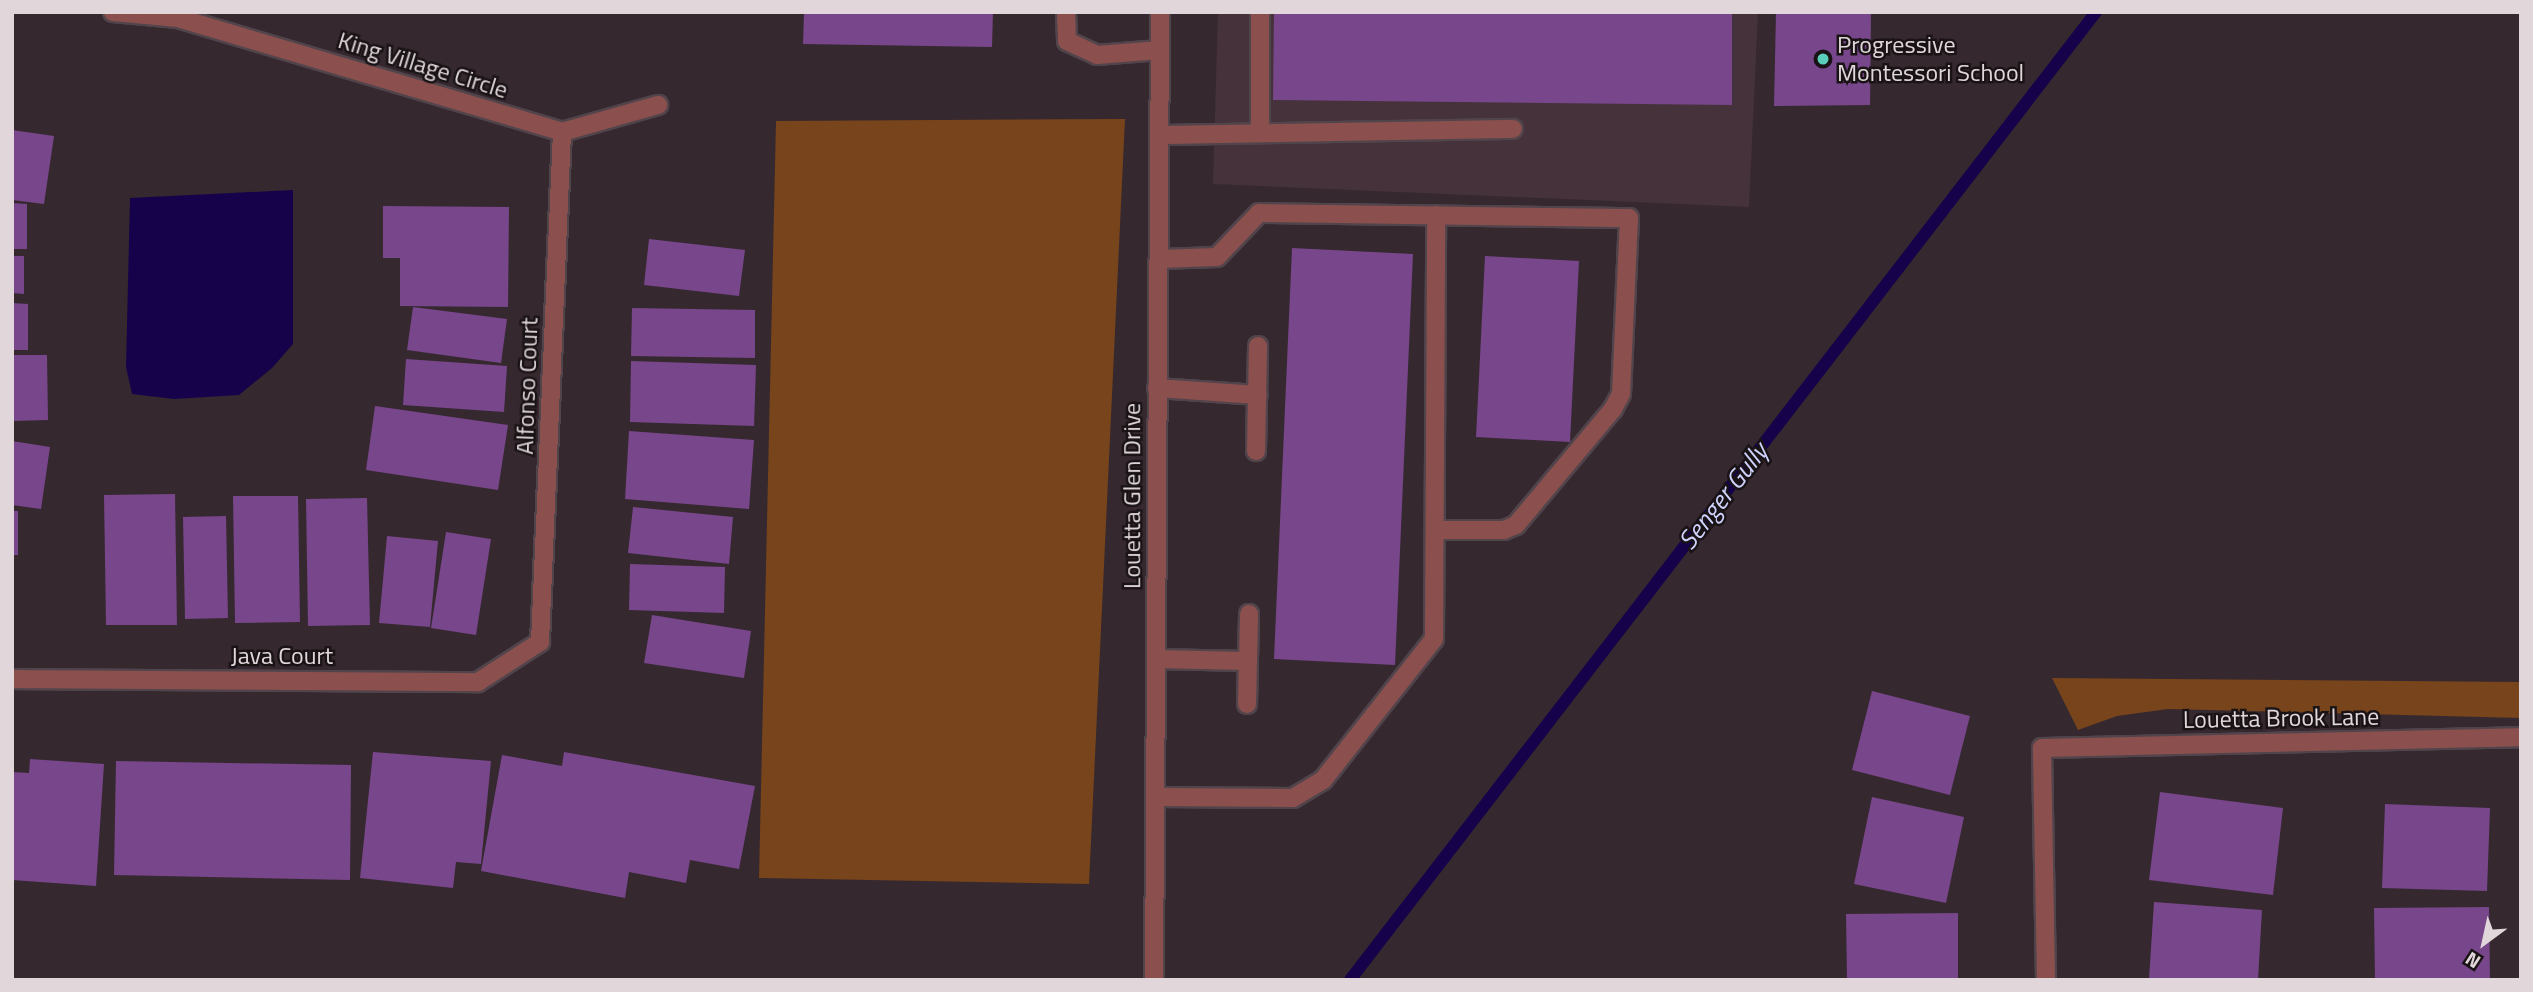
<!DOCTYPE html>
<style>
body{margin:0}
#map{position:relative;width:2533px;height:992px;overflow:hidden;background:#36282f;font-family:"Titillium Web",sans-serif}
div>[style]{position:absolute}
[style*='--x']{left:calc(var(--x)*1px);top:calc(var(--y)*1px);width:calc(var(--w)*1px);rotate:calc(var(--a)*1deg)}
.built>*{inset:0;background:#46323b}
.green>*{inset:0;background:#77441b}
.water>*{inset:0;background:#15024a}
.stream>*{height:12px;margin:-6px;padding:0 6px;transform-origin:6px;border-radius:6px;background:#15024a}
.building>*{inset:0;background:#77468b}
.roads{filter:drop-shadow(2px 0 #51444b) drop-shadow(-2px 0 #51444b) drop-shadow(0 2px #51444b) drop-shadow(0 -2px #51444b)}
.minor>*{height:18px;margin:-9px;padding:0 9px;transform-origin:9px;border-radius:9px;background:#8b504e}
.dots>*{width:19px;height:19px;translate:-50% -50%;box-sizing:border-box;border:4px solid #191316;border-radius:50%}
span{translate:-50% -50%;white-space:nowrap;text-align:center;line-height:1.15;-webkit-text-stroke:5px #191316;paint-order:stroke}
.poi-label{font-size:24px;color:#e1d7db}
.left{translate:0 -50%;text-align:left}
.street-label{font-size:24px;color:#e1d7db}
.water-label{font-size:26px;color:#cfd2fd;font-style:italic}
.frame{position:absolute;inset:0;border:14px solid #e1d7db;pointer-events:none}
.north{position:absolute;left:2449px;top:908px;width:70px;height:70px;-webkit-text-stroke:5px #191316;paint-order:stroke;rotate:213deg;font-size:19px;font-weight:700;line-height:28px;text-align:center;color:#e1d7db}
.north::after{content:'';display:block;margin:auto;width:24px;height:32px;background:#e1d7db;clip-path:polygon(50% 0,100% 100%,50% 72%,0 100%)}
</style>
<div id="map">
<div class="built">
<div style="clip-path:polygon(1218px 12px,1758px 12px,1749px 207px,1213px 184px)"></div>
</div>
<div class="green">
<div style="clip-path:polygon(1125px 119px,1089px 884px,759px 878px,776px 121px)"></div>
<div style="clip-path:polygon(2052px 678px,2521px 682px,2521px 718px,2168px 709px,2117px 716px,2078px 730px)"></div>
</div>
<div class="water">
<div style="clip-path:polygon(293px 190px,293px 344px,272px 368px,239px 395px,174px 399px,132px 394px,126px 367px,130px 198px)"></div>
</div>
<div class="stream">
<div style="--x:1350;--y:980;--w:1222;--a:-52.38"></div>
</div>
<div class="building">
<div style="clip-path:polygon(804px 12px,993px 12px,992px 47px,803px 44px)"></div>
<div style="clip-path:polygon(1274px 12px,1732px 12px,1732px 105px,1273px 100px)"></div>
<div style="clip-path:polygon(1776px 12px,1871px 12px,1870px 105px,1774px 106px)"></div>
<div style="clip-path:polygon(12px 130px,54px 136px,44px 204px,12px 200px)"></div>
<div style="clip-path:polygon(12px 203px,27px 204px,27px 249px,12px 249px)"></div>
<div style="clip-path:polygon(383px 206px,509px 207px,508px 307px,400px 306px,400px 258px,383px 258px)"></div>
<div style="clip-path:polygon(649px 239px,745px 250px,739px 296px,644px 285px)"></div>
<div style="clip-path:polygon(1292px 248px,1413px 254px,1395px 665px,1274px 659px)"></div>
<div style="clip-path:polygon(12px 256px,24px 256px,24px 294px,12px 293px)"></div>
<div style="clip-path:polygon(1485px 256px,1579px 261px,1570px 442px,1476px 437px)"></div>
<div style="clip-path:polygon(12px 303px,28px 304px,28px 350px,12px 350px)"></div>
<div style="clip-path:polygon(413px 307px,507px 319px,501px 363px,407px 350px)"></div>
<div style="clip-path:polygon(632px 308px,755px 310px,755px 358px,631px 356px)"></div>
<div style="clip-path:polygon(12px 355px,47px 355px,48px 420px,12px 421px)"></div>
<div style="clip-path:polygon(406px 359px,507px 366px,504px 412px,403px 405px)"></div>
<div style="clip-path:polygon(631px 361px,756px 365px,754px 426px,630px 422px)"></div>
<div style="clip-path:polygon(375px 406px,508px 425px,498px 490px,366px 470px)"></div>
<div style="clip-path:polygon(629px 431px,754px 440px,749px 509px,625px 499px)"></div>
<div style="clip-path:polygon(12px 441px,50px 447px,41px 509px,12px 505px)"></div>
<div style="clip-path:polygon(175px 494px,177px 625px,106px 625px,104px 495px)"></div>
<div style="clip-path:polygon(233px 496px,298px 496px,300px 622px,235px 623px)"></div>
<div style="clip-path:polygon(367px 498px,370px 625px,308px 626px,306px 499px)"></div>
<div style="clip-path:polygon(633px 507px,733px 517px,729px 564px,628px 553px)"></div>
<div style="clip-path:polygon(12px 511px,18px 511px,18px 555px,12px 555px)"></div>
<div style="clip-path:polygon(226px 516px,228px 618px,185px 619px,183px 517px)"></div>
<div style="clip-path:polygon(446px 532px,491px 539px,476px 635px,431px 628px)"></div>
<div style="clip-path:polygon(387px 536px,438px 541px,430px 627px,379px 623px)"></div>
<div style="clip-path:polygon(630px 564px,725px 567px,724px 613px,629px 610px)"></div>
<div style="clip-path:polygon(652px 615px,751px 631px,744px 678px,644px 663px)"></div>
<div style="clip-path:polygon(1872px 691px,1970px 716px,1950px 795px,1852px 770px)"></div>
<div style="clip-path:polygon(373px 752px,491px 761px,481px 864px,456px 862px,453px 888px,360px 878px)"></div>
<div style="clip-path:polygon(564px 752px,755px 786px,739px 869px,690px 860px,686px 883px,629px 872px,625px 898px,481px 871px,502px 755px,562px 766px)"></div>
<div style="clip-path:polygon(30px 759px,104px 764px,96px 886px,12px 880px,12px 772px,29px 773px)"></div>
<div style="clip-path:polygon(116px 761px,351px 765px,350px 880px,114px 875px)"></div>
<div style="clip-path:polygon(2160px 792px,2283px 808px,2273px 895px,2149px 880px)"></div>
<div style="clip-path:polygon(1872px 797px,1964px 817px,1946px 903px,1854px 884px)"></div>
<div style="clip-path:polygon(2385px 804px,2490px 808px,2487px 891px,2382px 888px)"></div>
<div style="clip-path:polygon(2154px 902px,2262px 910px,2258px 980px,2149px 979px)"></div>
<div style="clip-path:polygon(2489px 907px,2490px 980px,2375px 980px,2374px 908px)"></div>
<div style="clip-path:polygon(1958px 913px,1958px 980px,1847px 980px,1846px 914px)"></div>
</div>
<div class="roads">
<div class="minor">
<div style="--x:113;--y:12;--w:65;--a:5.3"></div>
<div style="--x:178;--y:18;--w:401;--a:16.5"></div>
<div style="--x:562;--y:132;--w:100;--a:-15.7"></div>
<div style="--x:1066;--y:12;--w:29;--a:88"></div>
<div style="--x:1067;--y:41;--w:33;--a:25"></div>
<div style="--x:1097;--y:55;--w:63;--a:-4.5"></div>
<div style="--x:1260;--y:133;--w:121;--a:-90"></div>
<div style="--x:1159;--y:135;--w:354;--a:-1"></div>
<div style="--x:1159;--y:259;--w:58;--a:-2"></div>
<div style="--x:1217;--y:257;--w:61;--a:-46.3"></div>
<div style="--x:1259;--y:213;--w:370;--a:0.8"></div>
<div style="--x:1629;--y:218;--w:176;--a:92.6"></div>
<div style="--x:1621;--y:394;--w:17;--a:118"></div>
<div style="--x:1613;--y:409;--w:151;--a:129.9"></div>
<div style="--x:1516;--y:525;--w:13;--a:157"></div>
<div style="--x:1504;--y:530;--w:69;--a:180"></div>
<div style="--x:1157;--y:388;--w:101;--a:4"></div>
<div style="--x:1256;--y:451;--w:105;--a:-88.9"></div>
<div style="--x:1156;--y:659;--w:91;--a:1.3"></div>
<div style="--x:12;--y:679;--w:466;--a:0.4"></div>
<div style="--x:478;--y:682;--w:74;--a:-32.8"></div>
<div style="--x:540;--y:642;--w:510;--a:-87.53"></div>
<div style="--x:1247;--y:704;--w:90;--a:-88.7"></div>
<div style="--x:1155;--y:797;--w:138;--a:0.4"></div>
<div style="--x:1293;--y:798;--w:35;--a:-31"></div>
<div style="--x:1323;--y:780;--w:179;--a:-51.8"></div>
<div style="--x:1434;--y:639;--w:424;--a:-89.7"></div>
<div style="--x:1154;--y:980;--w:968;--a:-89.64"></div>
<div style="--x:2046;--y:980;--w:232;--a:-91"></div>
<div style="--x:2042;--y:748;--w:479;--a:-1.3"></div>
</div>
</div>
<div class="dots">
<div style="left:1823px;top:59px;background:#5bcebb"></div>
</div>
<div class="poi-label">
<span class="left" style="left:1837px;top:59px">Progressive<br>Montessori School</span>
</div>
<div class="street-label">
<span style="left:423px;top:65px;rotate:17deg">King Village Circle</span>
<span style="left:527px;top:386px;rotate:-88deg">Alfonso Court</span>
<span style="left:1132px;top:496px;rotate:-90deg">Louetta Glen Drive</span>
<span style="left:282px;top:656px">Java Court</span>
<span style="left:2281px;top:718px;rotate:-1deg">Louetta Brook Lane</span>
</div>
<div class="water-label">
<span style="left:1723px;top:496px;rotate:-52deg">Senger Gully</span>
</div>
<div class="frame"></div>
<div class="north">N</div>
</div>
